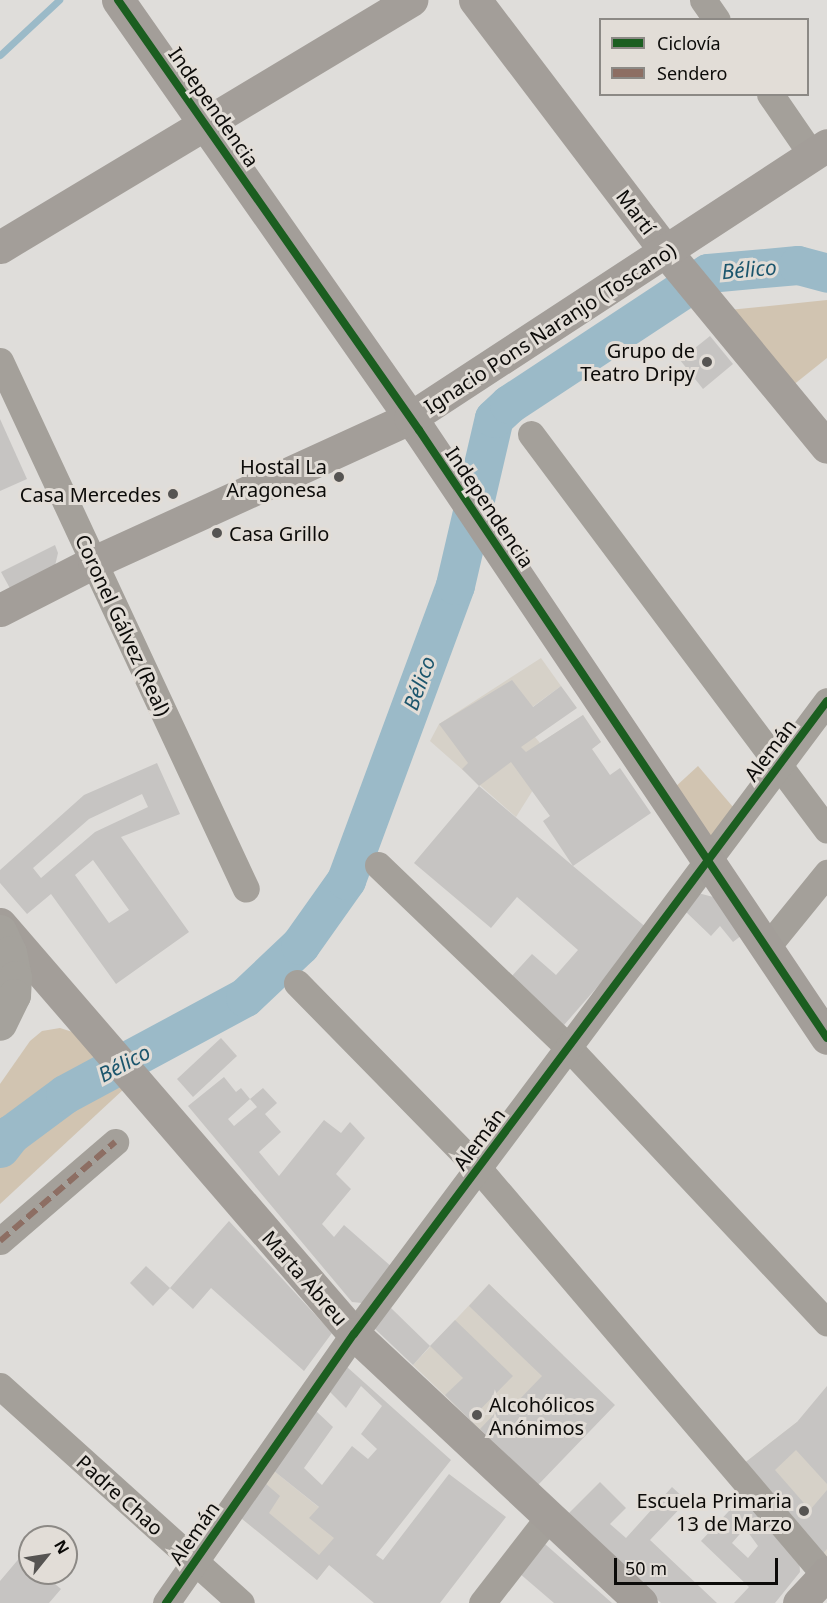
<!DOCTYPE html>
<meta charset="utf-8">
<style>
body{margin:0}
#map{position:relative;width:827px;height:1603px;overflow:hidden;background:#dfddda;font-family:"Noto Sans",sans-serif}
div>[style]{position:absolute}
[style*='--x']{left:calc(var(--x)*1px);top:calc(var(--y)*1px);width:calc(var(--w)*1px);rotate:calc(var(--a)*1deg)}
.built>*{inset:0;background:#d6d1c8}
.green>*{inset:0;background:#d1c4b1}
.stream>*{height:7px;margin:-3.5px;padding:0 3.5px;transform-origin:3.5px;border-radius:3.5px;background:#9bbac8}
.river>*{height:39px;margin:-19.5px;padding:0 19.5px;transform-origin:19.5px;border-radius:19.5px;background:#9bbac8}
.building>*{inset:0;background:#c6c4c2}
.street>*{height:27px;margin:-13.5px;padding:0 13.5px;transform-origin:13.5px;border-radius:13.5px;background:#a4a09a}
.secondary>*{height:33px;margin:-16.5px;padding:0 16.5px;transform-origin:16.5px;border-radius:16.5px;background:#a39e99}
.primary>*{height:33px;margin:-16.5px;padding:0 16.5px;transform-origin:16.5px;border-radius:16.5px;background:#a5a29c}
.quiet>*{height:6px;margin-top:-3px;transform-origin:0;background:repeating-linear-gradient(90deg,#8d6e63 0 12px,transparent 0 18px)}
.cycleway>*{height:8px;margin:-4px;padding:0 4px;transform-origin:4px;border-radius:4px;background:#1b5e20}
.dots>*{width:16px;height:16px;translate:-50% -50%;box-sizing:border-box;border:3px solid #e2ddd7;border-radius:50%}
span{translate:-50% -50%;white-space:nowrap;text-align:center;line-height:1.15;-webkit-text-stroke:6px #e2ddd7;paint-order:stroke}
.street-label{font-size:20px;color:#0c0b09}
.poi-label{font-size:20px;color:#0c0b09}
.right{translate:-100% -50%;text-align:right}
.left{translate:0 -50%;text-align:left}
.water-label{font-size:21px;color:#1c566d;font-style:italic}
.legend{position:absolute;left:599px;top:18px;width:210px;height:78px;box-sizing:border-box;background:#e2ddd7;border:2px solid #8c8985;margin:0;padding:8px 10px;list-style:none;font-size:18px;color:#0c0b09}
.legend li{display:flex;align-items:center;gap:12px;height:30px}
.legend b{width:30px;border:2px solid #8c8985}
.north{position:absolute;left:18px;top:1525px;width:60px;height:60px;box-sizing:border-box;background:#e2ddd7;border:2px solid #8c8985;border-radius:50%;rotate:60deg;font-size:16px;font-weight:700;line-height:24px;text-align:center;color:#0c0b09}
.north::after{content:'';display:block;margin:auto;width:21px;height:27px;background:#565452;clip-path:polygon(50% 0,100% 100%,50% 72%,0 100%)}
.scale{position:absolute;left:614px;top:1558px;width:164px;height:27px;box-sizing:border-box;border:3px solid #0c0b09;border-top:0;padding-left:8px;font-size:18px;line-height:21px;white-space:nowrap;color:#0c0b09;-webkit-text-stroke:4px #e2ddd7;paint-order:stroke}
</style>
<div id="map">
<div class="built">
<div style="clip-path:polygon(541px 658px,561px 686px,520px 716px,535px 737px,540px 743px,583px 715px,601px 742px,533px 790px,516px 817px,430px 741px,439px 724px)"></div>
<div style="clip-path:polygon(489px 1284px,563px 1355px,486px 1435px,413px 1365px)"></div>
<div style="clip-path:polygon(797px 1422px,827px 1452px,827px 1559px,742px 1465px)"></div>
<div style="clip-path:polygon(274px 1471px,353px 1535px,317px 1580px,241px 1518px)"></div>
</div>
<div class="green">
<div style="clip-path:polygon(827px 300px,827px 358px,792px 386px,729px 310px)"></div>
<div style="clip-path:polygon(698px 766px,733px 807px,708px 843px,673px 789px)"></div>
<div style="clip-path:polygon(60px 1028px,79px 1034px,125px 1088px,0 1204px,0 1084px,30px 1041px,42px 1031px)"></div>
</div>
<div class="stream">
<div style="--x:0;--y:55;--w:81;--a:-43"></div>
</div>
<div class="river">
<div style="--x:0;--y:1148;--w:18;--a:-52"></div>
<div style="--x:11;--y:1134;--w:67;--a:-36.5"></div>
<div style="--x:65;--y:1094;--w:204;--a:-28.3"></div>
<div style="--x:245;--y:997;--w:76;--a:-43.4"></div>
<div style="--x:300;--y:945;--w:80;--a:-54.7"></div>
<div style="--x:346;--y:880;--w:314;--a:-69.7"></div>
<div style="--x:455;--y:585;--w:171;--a:-76.9"></div>
<div style="--x:494;--y:418;--w:21;--a:-43"></div>
<div style="--x:509;--y:404;--w:238;--a:-33.4"></div>
<div style="--x:708;--y:273;--w:90;--a:-5.1"></div>
<div style="--x:798;--y:265;--w:30;--a:15"></div>
</div>
<div class="building">
<div style="clip-path:polygon(710px 336px,733px 364px,703px 389px,680px 360px)"></div>
<div style="clip-path:polygon(0 419px,27px 479px,0 491px)"></div>
<div style="clip-path:polygon(55px 545px,58px 553px,54px 570px,12px 592px,1px 572px)"></div>
<div style="clip-path:polygon(512px 680px,533px 707px,561px 686px,577px 708px,521px 747px,526px 752px,583px 715px,601px 742px,592px 749px,610px 775px,620px 768px,651px 813px,573px 866px,648px 929px,564px 1025px,511px 977px,532px 954px,556px 975px,578px 950px,517px 897px,491px 928px,414px 863px,479px 786px,573px 866px,543px 821px,550px 816px,511px 762px,479px 786px,462px 769px,468px 763px,439px 724px)"></div>
<div style="clip-path:polygon(evenodd,157px 763px,180px 814px,121px 837px,189px 932px,116px 984px,51px 894px,27px 914px,0 883px,0 870px,84px 795px,157px 763px,142px 794px,148px 807px,95px 832px,41px 878px,33px 868px,89px 819px,142px 794px,157px 763px,93px 860px,129px 910px,109px 923px,75px 875px,93px 860px)"></div>
<div style="clip-path:polygon(698px 893px,717px 898px,742px 935px,733px 942px,720px 926px,711px 936px,685px 911px)"></div>
<div style="clip-path:polygon(221px 1038px,237px 1056px,193px 1097px,177px 1079px)"></div>
<div style="clip-path:polygon(evenodd,224px 1077px,236px 1092px,241px 1088px,250px 1099px,263px 1088px,277px 1103px,265px 1114px,281px 1132px,259px 1152px,279px 1176px,324px 1120px,341px 1133px,350px 1122px,365px 1138px,336px 1174px,351px 1189px,322px 1224px,334px 1237px,344px 1225px,393px 1268px,362px 1303px,352px 1302px,188px 1106px,224px 1077px,250px 1099px,257px 1107px,234px 1126px,228px 1119px,250px 1099px)"></div>
<div style="clip-path:polygon(229px 1221px,332px 1333px,304px 1371px,211px 1288px,193px 1309px,170px 1288px)"></div>
<div style="clip-path:polygon(146px 1266px,170px 1288px,153px 1306px,130px 1283px)"></div>
<div style="clip-path:polygon(489px 1284px,615px 1405px,538px 1485px,480px 1429px,499px 1409px,503px 1412px,514px 1399px,517px 1402px,542px 1376px,469px 1306px)"></div>
<div style="clip-path:polygon(391px 1308px,430px 1346px,413px 1365px,373px 1327px)"></div>
<div style="clip-path:polygon(455px 1320px,513px 1376px,470px 1420px,445px 1395px,463px 1378px,430px 1346px)"></div>
<div style="clip-path:polygon(347px 1367px,451px 1460px,376px 1555px,383px 1560px,449px 1474px,506px 1517px,440px 1603px,374px 1603px,329px 1565px,317px 1580px,241px 1518px,265px 1483px,280px 1496px,269px 1513px,319px 1555px,334px 1538px,309px 1518px,319px 1507px,274px 1471px,316px 1411px,333px 1427px,304px 1468px,322px 1485px,352px 1446px,368px 1459px,377px 1449px,361px 1434px,382px 1406px,361px 1386px,346px 1408px,330px 1392px)"></div>
<div style="clip-path:polygon(827px 1386px,827px 1484px,796px 1450px,775px 1470px,810px 1510px,827px 1490px,827px 1549px,820px 1557px,742px 1465px,797px 1422px)"></div>
<div style="clip-path:polygon(600px 1482px,626px 1508px,610px 1524px,626px 1538px,672px 1487px,687px 1501px,650px 1540px,717px 1603px,661px 1603px,566px 1516px)"></div>
<div style="clip-path:polygon(evenodd,742px 1497px,799px 1558px,800px 1572px,775px 1603px,734px 1603px,749px 1587px,701px 1541px,742px 1497px,745px 1528px,758px 1546px,748px 1558px,732px 1543px,745px 1528px)"></div>
<div style="clip-path:polygon(545px 1544px,612px 1603px,554px 1603px,519px 1573px)"></div>
<div style="clip-path:polygon(22px 1555px,30px 1562px,30px 1573px,42px 1573px,61px 1589px,49px 1603px,0 1603px,0 1581px)"></div>
</div>
<div class="street">
<div style="--x:703;--y:0;--w:24;--a:55"></div>
<div style="--x:770;--y:94;--w:74;--a:55.5"></div>
<div style="--x:0;--y:361;--w:582;--a:65.02"></div>
<div style="--x:531;--y:434;--w:494;--a:53.2"></div>
<div style="--x:378;--y:865;--w:263;--a:43.8"></div>
<div style="--x:568;--y:1047;--w:378;--a:46.8"></div>
<div style="--x:766;--y:948;--w:97;--a:-50.9"></div>
<div style="--x:297;--y:983;--w:259;--a:45.6"></div>
<div style="--x:478;--y:1168;--w:535;--a:49.55"></div>
<div style="--x:0;--y:1241;--w:152;--a:-40.7"></div>
<div style="--x:0;--y:1386;--w:324;--a:42"></div>
<div style="--x:166;--y:1603;--w:328;--a:-55.1"></div>
<div style="--x:354;--y:1334;--w:790;--a:-53.23"></div>
<div style="--x:482;--y:1603;--w:108;--a:-52.2"></div>
</div>
<div class="secondary">
<div style="--x:118;--y:0;--w:525;--a:55.01"></div>
<div style="--x:419;--y:430;--w:732;--a:56.14"></div>
<div style="--x:475;--y:0;--w:318;--a:52.8"></div>
<div style="--x:667;--y:253;--w:251;--a:50.5"></div>
<div style="--x:0;--y:247;--w:480;--a:-31"></div>
<div style="--x:0;--y:610;--w:106;--a:-27.1"></div>
<div style="--x:94;--y:562;--w:347;--a:-24.5"></div>
<div style="--x:410;--y:418;--w:498;--a:-33.2"></div>
<div style="--x:0;--y:924;--w:542;--a:49.19"></div>
<div style="--x:354;--y:1334;--w:393;--a:43.1"></div>
<div style="--x:799;--y:1603;--w:41;--a:-47"></div>
</div>
<div class="primary">
<div style="--x:0;--y:931;--w:23;--a:65"></div>
<div style="--x:10;--y:952;--w:25;--a:79"></div>
<div style="--x:15;--y:977;--w:18;--a:93"></div>
<div style="--x:14;--y:995;--w:32;--a:116"></div>
</div>
<div class="quiet">
<div style="--x:0;--y:1241;--w:152;--a:-40.7"></div>
</div>
<div class="cycleway">
<div style="--x:118;--y:0;--w:525;--a:55.01"></div>
<div style="--x:419;--y:430;--w:732;--a:56.14"></div>
<div style="--x:166;--y:1603;--w:328;--a:-55.1"></div>
<div style="--x:354;--y:1334;--w:790;--a:-53.23"></div>
</div>
<div class="dots">
<div style="left:707px;top:362px;background:#565452"></div>
<div style="left:339px;top:477px;background:#565452"></div>
<div style="left:173px;top:494px;background:#565452"></div>
<div style="left:217px;top:533px;background:#565452"></div>
<div style="left:477px;top:1415px;background:#565452"></div>
<div style="left:804px;top:1511px;background:#565452"></div>
</div>
<div class="street-label">
<span style="left:214px;top:107px;rotate:55deg">Independencia</span>
<span style="left:636px;top:212px;rotate:53deg">Martí</span>
<span style="left:550px;top:328px;rotate:-33deg">Ignacio Pons Naranjo (Toscano)</span>
<span style="left:490px;top:507px;rotate:56deg">Independencia</span>
<span style="left:123px;top:625px;rotate:65deg">Coronel Gálvez (Real)</span>
<span style="left:770px;top:750px;rotate:-53deg">Alemán</span>
<span style="left:479px;top:1139px;rotate:-53deg">Alemán</span>
<span style="left:305px;top:1278px;rotate:49deg">Marta Abreu</span>
<span style="left:120px;top:1495px;rotate:42deg">Padre Chao</span>
<span style="left:194px;top:1533px;rotate:-55deg">Alemán</span>
</div>
<div class="poi-label">
<span class="right" style="left:695px;top:362px">Grupo de<br>Teatro Dripy</span>
<span class="right" style="left:327px;top:478px">Hostal La<br>Aragonesa</span>
<span class="right" style="left:161px;top:494px">Casa Mercedes</span>
<span class="left" style="left:229px;top:533px">Casa Grillo</span>
<span class="left" style="left:489px;top:1416px">Alcohólicos<br>Anónimos</span>
<span class="right" style="left:792px;top:1512px">Escuela Primaria<br>13 de Marzo</span>
</div>
<div class="water-label">
<span style="left:749px;top:269px;rotate:-5deg">Bélico</span>
<span style="left:419px;top:683px;rotate:-70deg">Bélico</span>
<span style="left:124px;top:1063px;rotate:-28deg">Bélico</span>
</div>
<ul class="legend">
<li><b style="height:8px;background:#1b5e20"></b>Ciclovía</li>
<li><b style="height:8px;background:#8d6e63"></b>Sendero</li>
</ul>
<div class="north">N</div>
<div class="scale">50 m</div>
</div>
